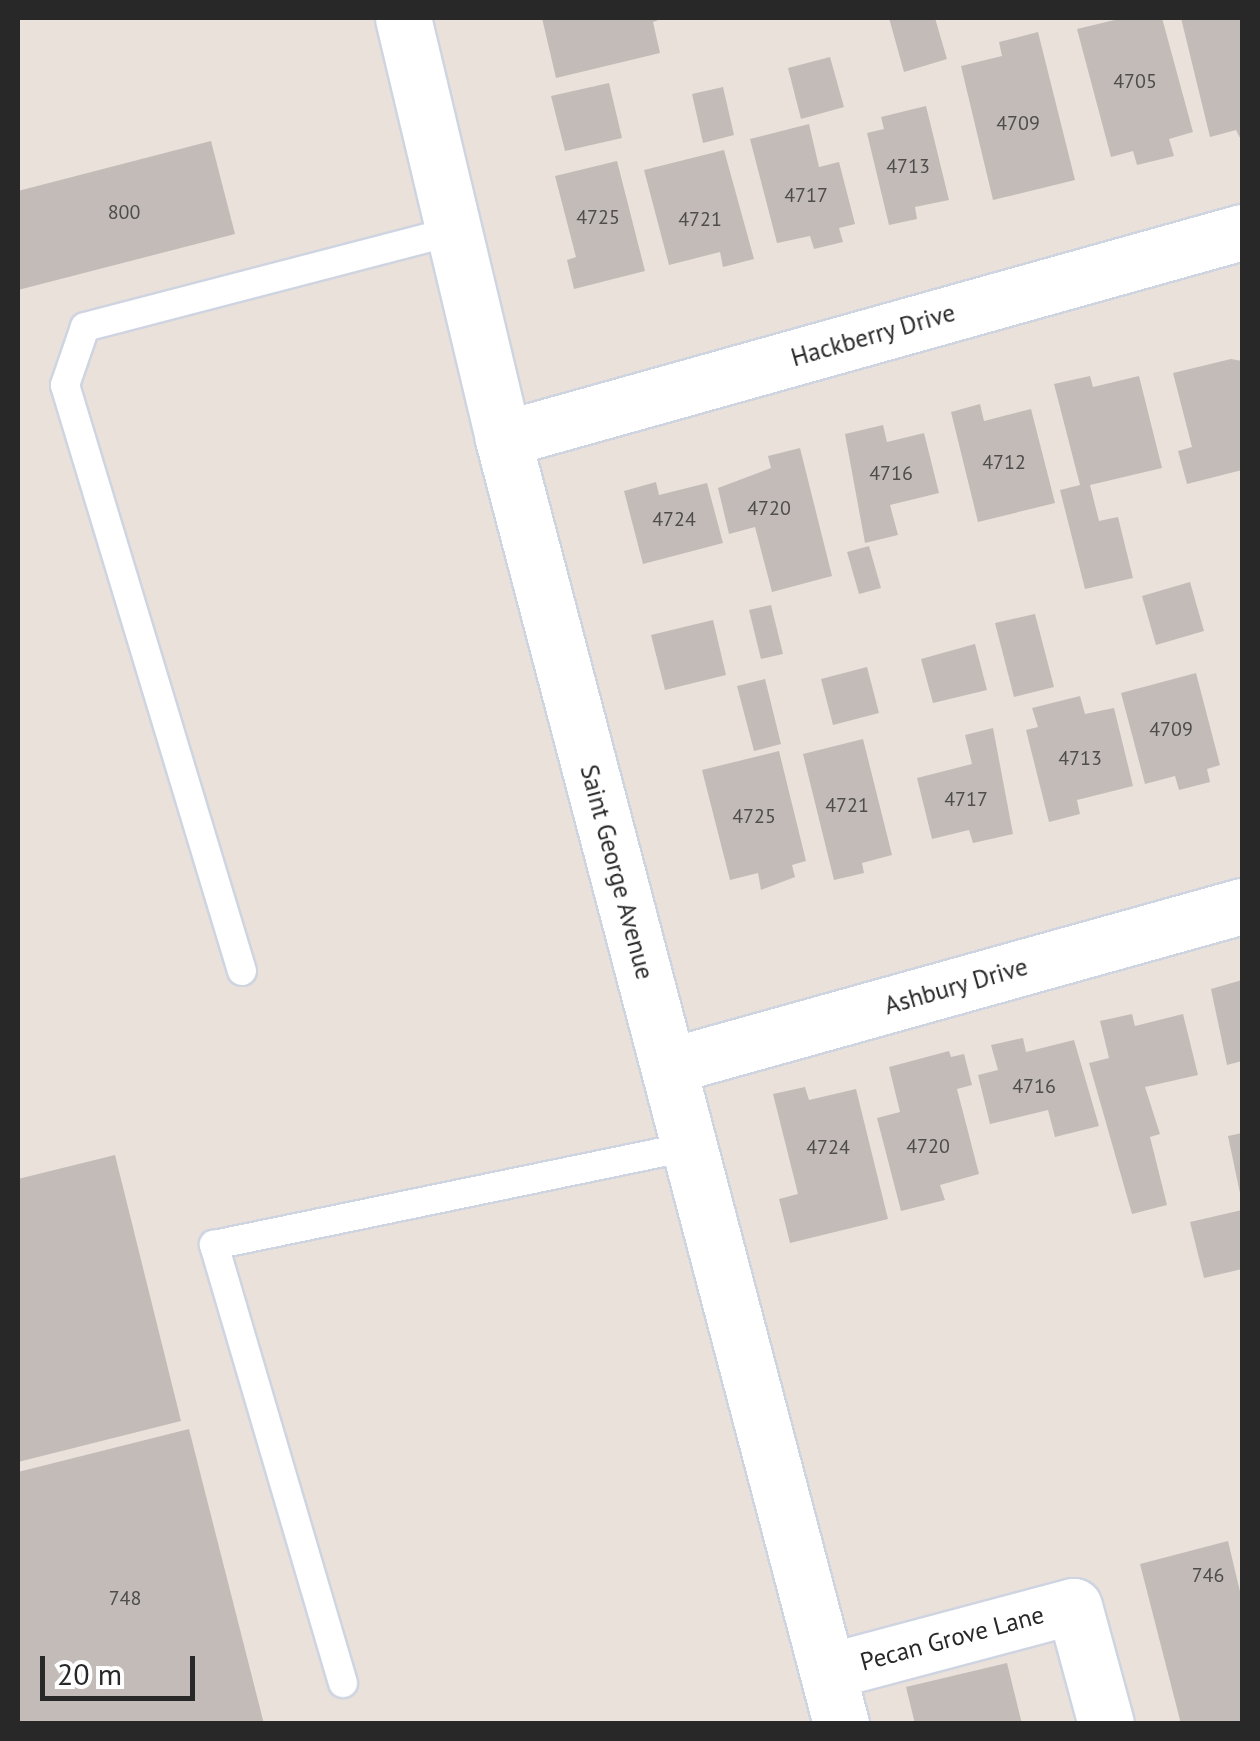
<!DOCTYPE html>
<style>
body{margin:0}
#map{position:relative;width:1260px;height:1741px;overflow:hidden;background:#eae1da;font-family:"PT Sans",sans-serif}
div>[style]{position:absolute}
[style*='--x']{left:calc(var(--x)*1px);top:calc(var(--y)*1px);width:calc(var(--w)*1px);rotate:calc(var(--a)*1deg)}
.building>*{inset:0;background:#c2bbb7}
.roads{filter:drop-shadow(2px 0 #cfd4e1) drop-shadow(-2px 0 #cfd4e1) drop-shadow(0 2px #cfd4e1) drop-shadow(0 -2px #cfd4e1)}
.service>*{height:28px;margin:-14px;padding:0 14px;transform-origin:14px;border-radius:14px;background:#fff}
.minor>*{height:55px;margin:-27.5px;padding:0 27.5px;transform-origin:27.5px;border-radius:27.5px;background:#fff}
span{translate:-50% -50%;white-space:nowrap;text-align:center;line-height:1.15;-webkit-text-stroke:8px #fff;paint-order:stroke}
.number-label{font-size:20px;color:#4e4d4c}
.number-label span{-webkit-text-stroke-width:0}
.street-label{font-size:25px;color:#282828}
.frame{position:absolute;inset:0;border:20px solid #282828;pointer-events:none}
.scale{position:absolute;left:40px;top:1656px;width:155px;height:45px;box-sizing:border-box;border:5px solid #282828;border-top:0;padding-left:12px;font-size:30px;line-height:35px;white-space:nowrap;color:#282828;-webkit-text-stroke:8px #fff;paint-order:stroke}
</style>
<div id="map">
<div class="building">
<div style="clip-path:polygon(542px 18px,664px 18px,653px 22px,660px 53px,556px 78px)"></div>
<div style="clip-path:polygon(889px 18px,935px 18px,947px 59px,904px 72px)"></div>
<div style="clip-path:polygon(1123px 18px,1162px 18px,1193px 132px,1169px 139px,1174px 156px,1137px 165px,1133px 151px,1111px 157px,1077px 29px)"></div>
<div style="clip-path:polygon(1181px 18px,1242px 18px,1242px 142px,1236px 130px,1210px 137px)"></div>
<div style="clip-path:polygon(1038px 32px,1075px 180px,993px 200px,961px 66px,1002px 56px,999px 42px)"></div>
<div style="clip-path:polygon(830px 57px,844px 107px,801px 119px,788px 68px)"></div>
<div style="clip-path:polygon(609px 83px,622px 138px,565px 151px,551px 96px)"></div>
<div style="clip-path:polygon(723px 87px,734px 135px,703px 143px,692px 94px)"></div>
<div style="clip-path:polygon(926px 106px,949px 200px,915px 207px,917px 219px,889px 225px,867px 133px,884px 129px,881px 117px)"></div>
<div style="clip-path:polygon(809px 124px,819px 167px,839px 162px,855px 224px,839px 228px,843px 242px,814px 249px,810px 236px,777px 243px,750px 139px)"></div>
<div style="clip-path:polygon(211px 141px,235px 234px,18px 290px,18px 191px)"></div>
<div style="clip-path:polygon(724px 150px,754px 259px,723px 267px,720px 252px,669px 265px,644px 170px)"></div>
<div style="clip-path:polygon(617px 161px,645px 271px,574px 289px,567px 260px,576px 257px,555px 176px)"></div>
<div style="clip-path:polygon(1231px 359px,1242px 361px,1242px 470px,1187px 484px,1178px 451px,1192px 447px,1173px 373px)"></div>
<div style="clip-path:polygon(1090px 376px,1093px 387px,1139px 376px,1162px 468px,1090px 485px,1099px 521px,1118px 517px,1133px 578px,1085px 589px,1060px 490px,1080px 485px,1054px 384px)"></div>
<div style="clip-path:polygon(980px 404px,984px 421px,1031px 409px,1055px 503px,978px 522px,951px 412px)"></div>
<div style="clip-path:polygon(883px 425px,887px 442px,924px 433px,939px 493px,890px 505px,898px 535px,865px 543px,845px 434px)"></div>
<div style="clip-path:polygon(800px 448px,832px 576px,772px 592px,755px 527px,729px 534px,718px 488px,771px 468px,768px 456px)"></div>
<div style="clip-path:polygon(656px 482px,659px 495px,707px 483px,723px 543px,643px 564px,624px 491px)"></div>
<div style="clip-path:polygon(869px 546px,881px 588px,859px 594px,847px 552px)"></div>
<div style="clip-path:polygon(1190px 582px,1204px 631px,1156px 645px,1142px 596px)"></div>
<div style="clip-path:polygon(771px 605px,783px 654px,761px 659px,749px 610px)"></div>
<div style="clip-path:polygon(1035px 614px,1054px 687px,1014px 697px,995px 623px)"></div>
<div style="clip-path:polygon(713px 620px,726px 675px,665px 690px,651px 635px)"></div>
<div style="clip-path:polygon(975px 644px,987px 690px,933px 703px,921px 659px)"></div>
<div style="clip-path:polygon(867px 667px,879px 713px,833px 725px,821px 679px)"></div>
<div style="clip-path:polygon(1196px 673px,1220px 765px,1207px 769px,1210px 782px,1179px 790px,1175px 776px,1145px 784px,1121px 693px)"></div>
<div style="clip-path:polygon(765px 679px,781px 744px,754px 751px,737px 686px)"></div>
<div style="clip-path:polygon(1080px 696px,1085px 714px,1114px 708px,1133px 786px,1077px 800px,1080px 814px,1049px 822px,1026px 730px,1038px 727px,1032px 708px)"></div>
<div style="clip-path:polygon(993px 728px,1013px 834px,973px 843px,969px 830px,932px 839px,917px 778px,972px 764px,965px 735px)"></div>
<div style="clip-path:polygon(863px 739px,892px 855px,862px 863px,864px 873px,834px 880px,803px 754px)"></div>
<div style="clip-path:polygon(779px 751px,806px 861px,792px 865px,795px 877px,761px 890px,758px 873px,730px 880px,702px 770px)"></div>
<div style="clip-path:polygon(1242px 980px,1242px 1061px,1227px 1065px,1211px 989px)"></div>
<div style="clip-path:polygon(1132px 1014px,1135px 1026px,1183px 1014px,1198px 1075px,1145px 1087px,1160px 1134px,1150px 1137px,1167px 1205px,1132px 1214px,1089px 1063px,1109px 1058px,1100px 1021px)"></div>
<div style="clip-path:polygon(1023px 1038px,1026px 1052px,1074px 1040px,1099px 1126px,1055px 1137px,1048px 1110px,990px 1124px,978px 1075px,998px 1070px,991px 1045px)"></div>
<div style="clip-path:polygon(949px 1051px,951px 1057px,964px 1054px,972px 1085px,957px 1089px,979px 1174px,940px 1185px,945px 1200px,901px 1211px,877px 1118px,900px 1112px,889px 1067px)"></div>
<div style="clip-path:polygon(805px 1087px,809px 1100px,856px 1089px,888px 1219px,790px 1243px,779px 1199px,798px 1194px,773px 1094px)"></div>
<div style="clip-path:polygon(1242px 1133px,1242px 1198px,1241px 1198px,1228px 1136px)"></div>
<div style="clip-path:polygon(115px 1155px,181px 1421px,18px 1462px,18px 1179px)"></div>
<div style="clip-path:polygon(1242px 1210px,1242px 1269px,1204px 1278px,1190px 1222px)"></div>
<div style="clip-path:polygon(189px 1429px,264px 1724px,18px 1724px,18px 1472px)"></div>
<div style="clip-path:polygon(1228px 1541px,1242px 1600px,1242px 1724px,1181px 1724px,1140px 1564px)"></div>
<div style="clip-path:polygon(1007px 1663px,1022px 1724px,915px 1724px,906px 1687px)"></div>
</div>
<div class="roads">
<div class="service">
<div style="--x:242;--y:971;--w:612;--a:-106.81"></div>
<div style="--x:65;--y:385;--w:61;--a:-71"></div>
<div style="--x:85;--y:327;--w:381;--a:-14.6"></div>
<div style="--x:343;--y:1683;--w:457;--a:-106.4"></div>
<div style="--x:214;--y:1245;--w:486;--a:-11.7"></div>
</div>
<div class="minor">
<div style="--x:403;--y:18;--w:433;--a:76.6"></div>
<div style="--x:503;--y:439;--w:1329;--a:75.26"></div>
<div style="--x:503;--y:439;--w:767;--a:-15.65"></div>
<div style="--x:669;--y:1066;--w:595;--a:-15.6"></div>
<div style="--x:829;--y:1671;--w:253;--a:-14.9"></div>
<div style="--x:1074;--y:1606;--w:122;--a:74.8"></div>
</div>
</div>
<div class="number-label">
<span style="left:1135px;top:81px">4705</span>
<span style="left:1018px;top:123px">4709</span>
<span style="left:908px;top:166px">4713</span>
<span style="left:806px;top:195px">4717</span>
<span style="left:124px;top:212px">800</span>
<span style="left:598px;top:217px">4725</span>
<span style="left:700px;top:219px">4721</span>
<span style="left:1004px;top:462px">4712</span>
<span style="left:891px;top:473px">4716</span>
<span style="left:769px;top:508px">4720</span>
<span style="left:674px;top:519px">4724</span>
<span style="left:1171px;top:729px">4709</span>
<span style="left:1080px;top:758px">4713</span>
<span style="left:966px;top:799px">4717</span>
<span style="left:847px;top:805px">4721</span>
<span style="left:754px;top:816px">4725</span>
<span style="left:1034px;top:1086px">4716</span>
<span style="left:928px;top:1146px">4720</span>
<span style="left:828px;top:1147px">4724</span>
<span style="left:1208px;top:1575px">746</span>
<span style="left:125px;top:1598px">748</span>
</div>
<div class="street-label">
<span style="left:873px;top:335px;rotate:-16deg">Hackberry Drive</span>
<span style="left:617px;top:872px;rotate:75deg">Saint George Avenue</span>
<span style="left:956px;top:986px;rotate:-16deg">Ashbury Drive</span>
<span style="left:952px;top:1638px;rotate:-15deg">Pecan Grove Lane</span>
</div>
<div class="frame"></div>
<div class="scale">20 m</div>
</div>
